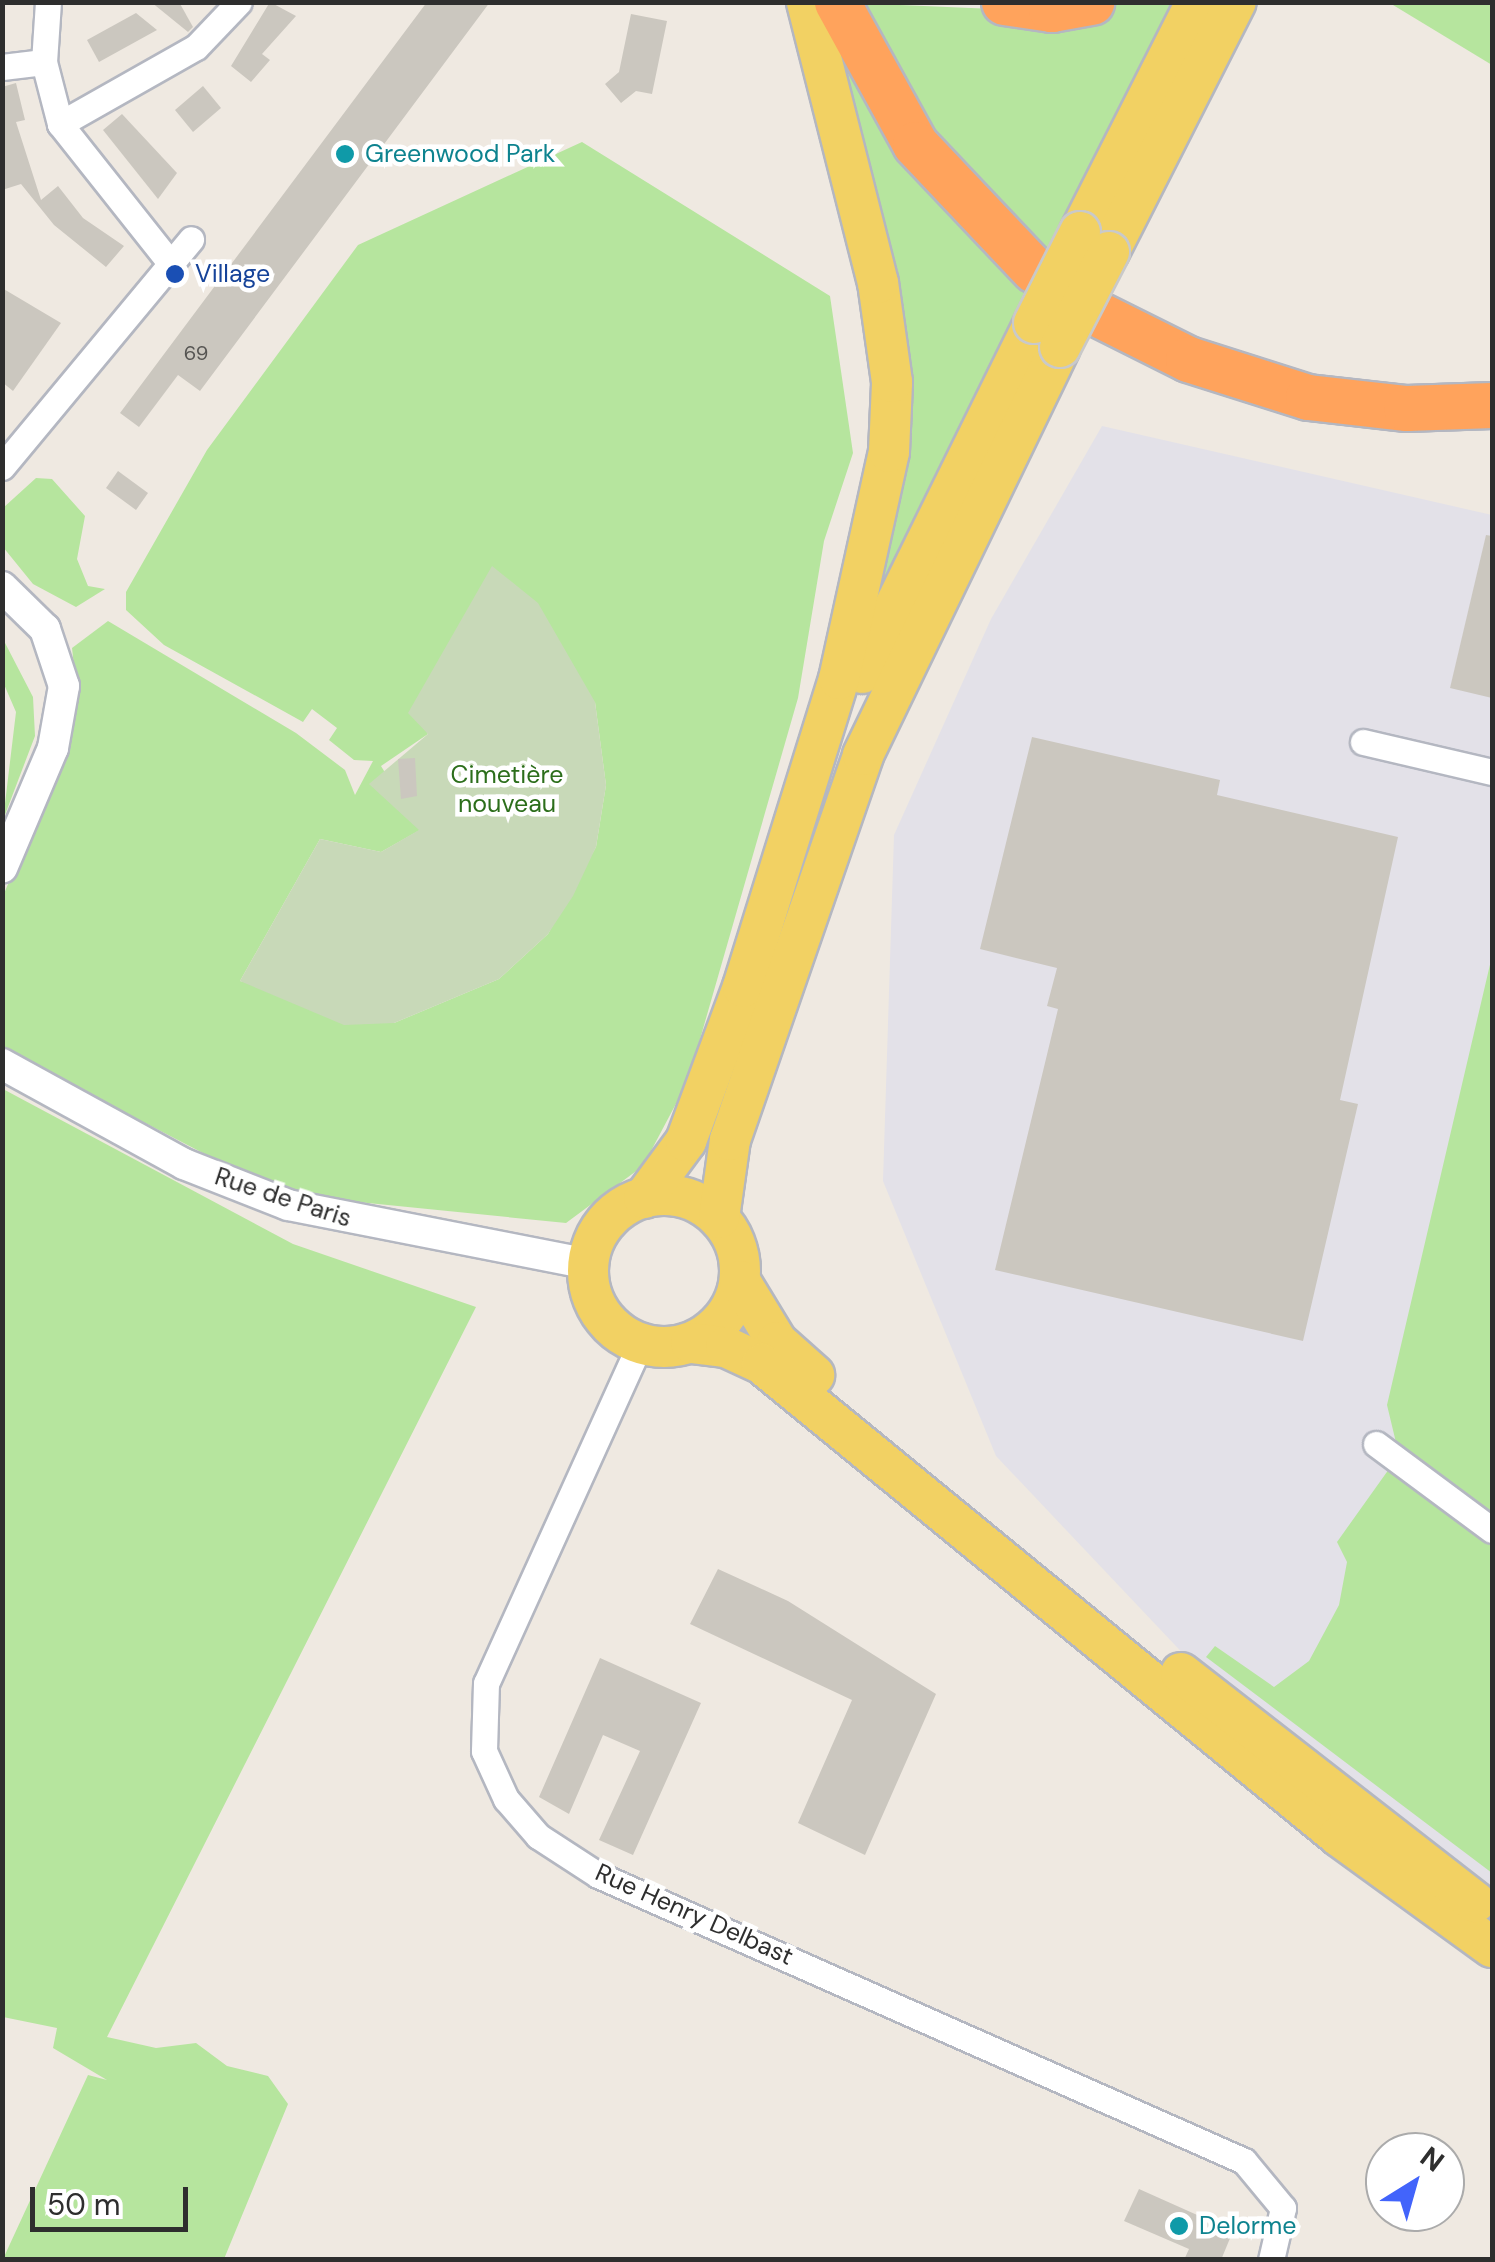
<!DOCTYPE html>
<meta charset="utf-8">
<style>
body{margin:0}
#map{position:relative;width:1495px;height:2262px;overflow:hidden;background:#efe9e1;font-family:"DM Sans",sans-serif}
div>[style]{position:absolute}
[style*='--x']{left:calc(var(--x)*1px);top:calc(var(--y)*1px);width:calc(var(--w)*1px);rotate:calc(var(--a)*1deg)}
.industrial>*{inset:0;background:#e3e1e8}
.green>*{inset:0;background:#b6e59e}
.cemetery>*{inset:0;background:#c8d9b8}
.building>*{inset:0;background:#cbc7bf}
.roads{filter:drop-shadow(2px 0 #b4b7c1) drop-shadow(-2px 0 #b4b7c1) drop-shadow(0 2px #b4b7c1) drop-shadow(0 -2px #b4b7c1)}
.minor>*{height:25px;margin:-12.5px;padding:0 12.5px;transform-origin:12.5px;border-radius:12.5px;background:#fff}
.tertiary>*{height:30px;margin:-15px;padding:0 15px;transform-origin:15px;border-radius:15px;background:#fff}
.primary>*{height:40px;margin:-20px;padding:0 20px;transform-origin:20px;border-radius:20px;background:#f2d163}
.primary>.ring{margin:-20px;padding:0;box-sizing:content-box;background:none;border:40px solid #f2d163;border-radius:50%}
.motorway>*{height:45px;margin:-22.5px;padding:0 22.5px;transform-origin:22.5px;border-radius:22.5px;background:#ffa35c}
.bridges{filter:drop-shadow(2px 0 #c9c9c9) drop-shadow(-2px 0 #c9c9c9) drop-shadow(0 2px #c9c9c9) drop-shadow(0 -2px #c9c9c9)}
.primary-bridge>*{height:40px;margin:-20px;padding:0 20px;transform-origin:20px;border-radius:20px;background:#f2d163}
.dots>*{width:28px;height:28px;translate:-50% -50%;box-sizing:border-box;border:5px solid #fff;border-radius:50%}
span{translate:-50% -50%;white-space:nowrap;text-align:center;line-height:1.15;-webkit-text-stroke:9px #fff;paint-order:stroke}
.number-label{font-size:20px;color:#555452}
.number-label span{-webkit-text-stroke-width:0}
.culture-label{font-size:25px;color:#0d838f}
.left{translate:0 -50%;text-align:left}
.transit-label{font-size:25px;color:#164399}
.park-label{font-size:25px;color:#2c6e1b}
.street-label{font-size:25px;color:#2e2e2e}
.frame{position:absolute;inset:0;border:5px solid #2e2e2e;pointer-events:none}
.north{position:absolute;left:1365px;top:2132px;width:100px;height:100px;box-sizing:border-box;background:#fff;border:2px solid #ababab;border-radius:50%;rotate:37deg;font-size:28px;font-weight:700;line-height:40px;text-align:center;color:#2e2e2e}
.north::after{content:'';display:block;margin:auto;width:35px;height:45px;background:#4264fb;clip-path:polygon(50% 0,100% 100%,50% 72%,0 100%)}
.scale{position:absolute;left:30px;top:2187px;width:158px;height:45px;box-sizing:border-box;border:5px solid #2e2e2e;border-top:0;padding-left:12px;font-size:30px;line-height:35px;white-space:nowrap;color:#2e2e2e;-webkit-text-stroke:8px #fff;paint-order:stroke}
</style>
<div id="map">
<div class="industrial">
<div style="clip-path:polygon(1102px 426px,1492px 515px,1492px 1886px,1192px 1663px,996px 1456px,883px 1181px,894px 835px,991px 619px)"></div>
</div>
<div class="green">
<div style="clip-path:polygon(853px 3px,1091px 13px,1119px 3px,1176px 3px,1042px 258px,963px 182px)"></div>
<div style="clip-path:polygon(1393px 3px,1492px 3px,1492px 65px,1393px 5px)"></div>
<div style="clip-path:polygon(836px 44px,988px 254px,1026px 291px,861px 639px,893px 470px)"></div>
<div style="clip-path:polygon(evenodd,582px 142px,830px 296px,853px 453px,824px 541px,798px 698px,688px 1081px,643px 1166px,566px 1223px,318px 1198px,249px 1177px,3px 1049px,3px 896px,68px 742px,77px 693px,72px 648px,108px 621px,296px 733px,345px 770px,355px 795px,373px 761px,354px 760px,329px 740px,337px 728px,312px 709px,303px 722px,164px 645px,126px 610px,126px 592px,207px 450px,358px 245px,582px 142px,595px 702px,606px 785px,596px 847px,548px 934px,499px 979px,394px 1023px,240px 981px,320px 839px,381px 852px,420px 830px,381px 766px,428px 734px,422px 725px,595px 702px)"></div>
<div style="clip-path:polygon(36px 478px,52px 479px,85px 516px,77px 559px,88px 586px,105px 589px,76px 607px,33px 584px,3px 547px,3px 508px)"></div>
<div style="clip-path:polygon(3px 639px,33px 697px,35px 736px,3px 820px,16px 712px,3px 682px)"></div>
<div style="clip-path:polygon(1492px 956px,1492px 1873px,1206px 1657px,1215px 1646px,1274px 1687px,1309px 1661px,1339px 1605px,1347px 1562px,1337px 1542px,1399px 1455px,1387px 1405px)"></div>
<div style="clip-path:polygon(3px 1089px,293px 1244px,476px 1307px,107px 2037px,156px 2048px,196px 2043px,227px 2066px,268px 2076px,288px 2104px,224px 2259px,3px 2259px,88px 2075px,107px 2080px,53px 2048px,57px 2028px,3px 2017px)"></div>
</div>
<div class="cemetery">
<div style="clip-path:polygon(492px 566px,538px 603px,595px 702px,606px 785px,596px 847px,573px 896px,548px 934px,499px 979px,394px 1023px,344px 1025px,240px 981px,320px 839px,381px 852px,419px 830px,369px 784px,428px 734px,408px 713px)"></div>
</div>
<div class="building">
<div style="clip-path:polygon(151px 2px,179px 2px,193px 27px,188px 32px)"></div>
<div style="clip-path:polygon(270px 2px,296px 16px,262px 54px,270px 60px,251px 82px,231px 66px)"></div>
<div style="clip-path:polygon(427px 2px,490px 2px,200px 391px,178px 375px,139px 427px,120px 413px)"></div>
<div style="clip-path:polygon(136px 13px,157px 30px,99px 62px,87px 40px)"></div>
<div style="clip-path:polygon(631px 14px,667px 21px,652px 94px,636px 91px,621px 103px,605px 84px,619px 72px)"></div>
<div style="clip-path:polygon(16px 83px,25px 120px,16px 122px,41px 200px,58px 186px,83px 218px,124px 246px,106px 267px,54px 225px,21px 184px,2px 190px,2px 87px)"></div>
<div style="clip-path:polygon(203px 86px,221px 108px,193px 132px,175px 110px)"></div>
<div style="clip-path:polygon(122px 114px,177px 173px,158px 199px,103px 130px)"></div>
<div style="clip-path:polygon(2px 288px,61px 323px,13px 391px,2px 382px)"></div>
<div style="clip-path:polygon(118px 471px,148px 493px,136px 510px,106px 488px)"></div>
<div style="clip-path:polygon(1486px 535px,1492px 536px,1492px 698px,1450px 688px)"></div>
<div style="clip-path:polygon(1032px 737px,1220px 780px,1217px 795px,1398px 837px,1340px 1100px,1358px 1104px,1303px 1341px,995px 1270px,1058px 1009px,1047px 1006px,1057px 968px,980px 949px)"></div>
<div style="clip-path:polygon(415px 758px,417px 796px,401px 799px,398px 759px)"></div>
<div style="clip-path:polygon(718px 1569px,788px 1601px,936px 1694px,865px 1855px,798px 1823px,852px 1700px,690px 1624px)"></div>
<div style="clip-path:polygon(600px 1658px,701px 1703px,633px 1855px,599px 1840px,640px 1751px,603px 1735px,569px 1814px,539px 1797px)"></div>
<div style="clip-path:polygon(1139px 2189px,1233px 2231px,1221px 2260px,1184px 2260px,1189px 2249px,1124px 2221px)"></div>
</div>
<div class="roads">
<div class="minor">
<div style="--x:48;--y:2;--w:60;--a:93.8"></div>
<div style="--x:44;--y:62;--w:64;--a:75.5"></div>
<div style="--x:60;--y:124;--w:177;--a:51.6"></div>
<div style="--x:2;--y:67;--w:42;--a:-6.8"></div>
<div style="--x:60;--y:124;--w:156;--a:-29.5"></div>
<div style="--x:196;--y:47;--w:62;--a:-46.3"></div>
<div style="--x:2;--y:467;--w:296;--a:-50.3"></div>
<div style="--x:1363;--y:742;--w:132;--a:13.1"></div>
<div style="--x:640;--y:1344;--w:372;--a:114.4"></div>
<div style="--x:486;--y:1683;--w:68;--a:91.7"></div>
<div style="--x:484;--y:1751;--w:53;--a:65.4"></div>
<div style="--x:506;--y:1799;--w:49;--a:49.1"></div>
<div style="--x:538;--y:1836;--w:72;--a:33"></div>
<div style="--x:598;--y:1875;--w:706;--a:23.88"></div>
<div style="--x:1244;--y:2161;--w:61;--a:50.3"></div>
<div style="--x:1283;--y:2208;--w:53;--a:103"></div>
<div style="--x:1376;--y:1444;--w:144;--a:36.6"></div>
</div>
<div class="tertiary">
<div style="--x:2;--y:587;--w:60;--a:44.3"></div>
<div style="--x:45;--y:629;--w:60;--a:71.6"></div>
<div style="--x:64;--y:686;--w:63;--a:100.1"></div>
<div style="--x:53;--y:748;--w:130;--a:113"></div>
<div style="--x:2;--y:1064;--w:208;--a:28.8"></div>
<div style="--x:184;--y:1164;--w:112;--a:21.5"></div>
<div style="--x:288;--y:1205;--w:306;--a:11.1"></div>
</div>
<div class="primary">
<div style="--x:1080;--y:232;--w:258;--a:-63.2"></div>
<div style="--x:1109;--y:252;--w:280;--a:-63.1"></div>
<div style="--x:862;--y:673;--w:390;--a:-63.8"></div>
<div class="ring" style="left:588px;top:1195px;width:112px;height:112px"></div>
<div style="--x:644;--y:1198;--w:71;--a:-53.6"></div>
<div style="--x:686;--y:1141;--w:164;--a:-69.7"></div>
<div style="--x:743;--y:987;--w:323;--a:-72.7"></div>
<div style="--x:839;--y:679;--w:232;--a:-77.6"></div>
<div style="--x:889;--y:452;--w:70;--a:-87.5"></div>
<div style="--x:892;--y:382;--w:100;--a:-98"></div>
<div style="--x:878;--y:283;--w:290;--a:-104.2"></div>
<div style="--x:719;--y:1218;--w:79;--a:-82"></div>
<div style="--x:730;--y:1140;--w:407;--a:-70.9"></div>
<div style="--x:863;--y:755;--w:453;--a:-64.2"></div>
<div style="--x:740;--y:1281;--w:71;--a:58.8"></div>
<div style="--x:777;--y:1342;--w:50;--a:41.7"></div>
<div style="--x:691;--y:1343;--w:35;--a:7"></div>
<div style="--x:726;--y:1347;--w:40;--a:25"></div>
<div style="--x:762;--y:1364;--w:745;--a:39.28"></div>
<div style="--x:1339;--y:1836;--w:189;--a:36"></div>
<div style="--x:1181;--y:1673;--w:373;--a:37.9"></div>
</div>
<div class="motorway">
<div style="--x:837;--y:2;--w:162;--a:61.2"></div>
<div style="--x:915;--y:144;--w:173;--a:46.6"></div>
<div style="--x:1004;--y:2;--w:48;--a:8.5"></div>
<div style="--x:1051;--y:9;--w:41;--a:-9.9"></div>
<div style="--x:1102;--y:316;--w:96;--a:26.6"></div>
<div style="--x:1188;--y:359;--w:126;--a:17.6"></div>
<div style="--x:1308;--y:397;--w:99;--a:6.4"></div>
<div style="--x:1406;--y:408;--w:86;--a:-2"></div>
</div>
</div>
<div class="bridges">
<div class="primary-bridge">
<div style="--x:1034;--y:323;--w:102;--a:-63.2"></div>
<div style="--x:1060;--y:347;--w:107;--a:-62.7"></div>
</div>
</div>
<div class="dots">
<div style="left:345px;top:154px;background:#0f9aa8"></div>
<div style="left:175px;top:274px;background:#1a4fb4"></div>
<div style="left:1179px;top:2226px;background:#0f9aa8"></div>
</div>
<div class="number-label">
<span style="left:196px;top:353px">69</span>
</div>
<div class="culture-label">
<span class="left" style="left:365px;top:154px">Greenwood Park</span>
<span class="left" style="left:1199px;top:2226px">Delorme</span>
</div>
<div class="transit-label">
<span class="left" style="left:195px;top:274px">Village</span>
</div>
<div class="park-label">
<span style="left:507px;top:790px">Cimetière<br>nouveau</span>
</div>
<div class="street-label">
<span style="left:283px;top:1198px;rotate:18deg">Rue de Paris</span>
<span style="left:694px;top:1915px;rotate:24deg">Rue Henry Delbast</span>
</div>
<div class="frame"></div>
<div class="north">N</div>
<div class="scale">50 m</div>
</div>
